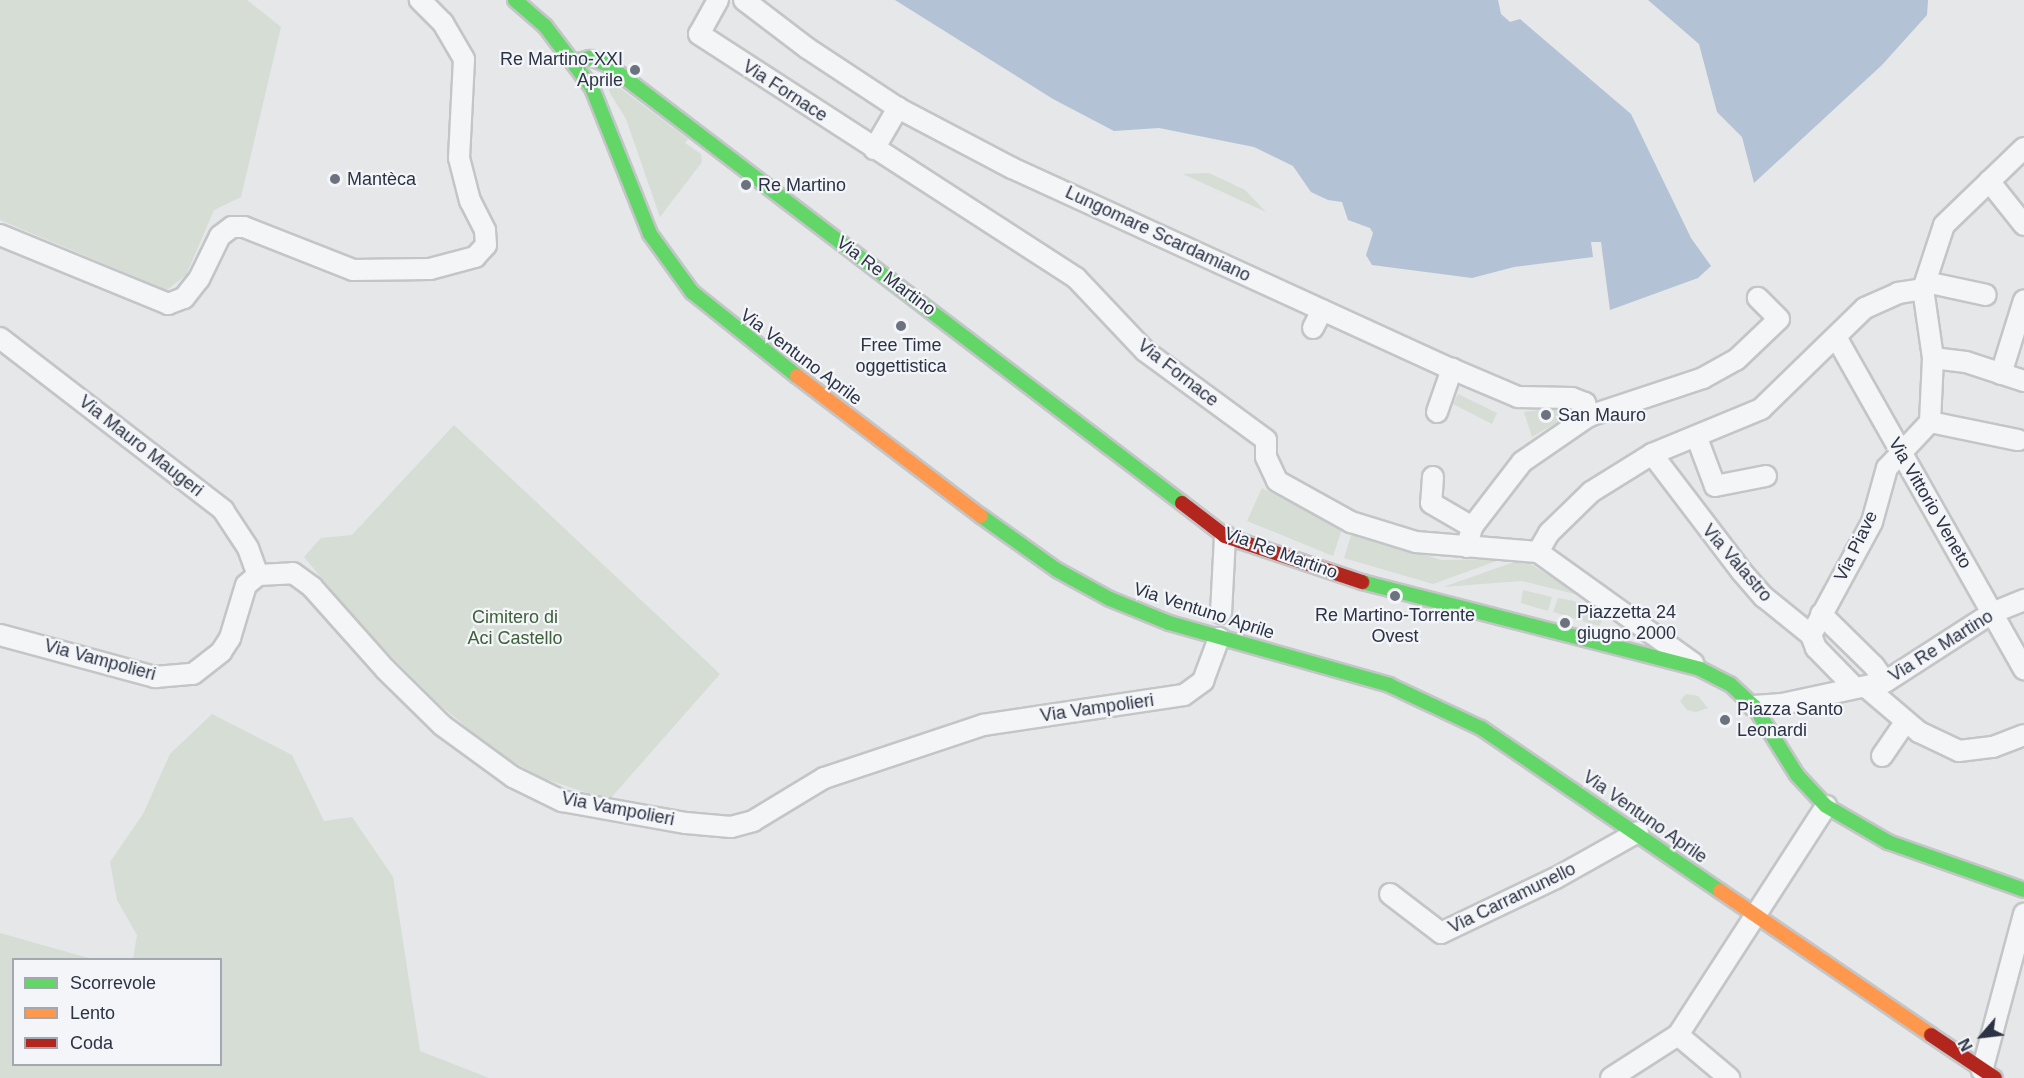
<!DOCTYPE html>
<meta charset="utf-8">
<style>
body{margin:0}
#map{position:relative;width:2024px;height:1078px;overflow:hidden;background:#e5e7e9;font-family:Helvetica,sans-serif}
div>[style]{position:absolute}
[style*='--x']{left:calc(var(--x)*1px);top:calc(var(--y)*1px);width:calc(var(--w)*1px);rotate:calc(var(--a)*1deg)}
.green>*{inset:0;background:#d5ddd5}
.water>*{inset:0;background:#b3c2d4}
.roads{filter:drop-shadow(2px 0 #c3c5c7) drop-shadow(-2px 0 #c3c5c7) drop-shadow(0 2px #c3c5c7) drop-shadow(0 -2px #c3c5c7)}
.street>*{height:20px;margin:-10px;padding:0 10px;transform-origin:10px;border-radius:10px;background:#f4f5f6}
.fast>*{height:14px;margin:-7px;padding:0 7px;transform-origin:7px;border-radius:7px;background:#63d668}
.slow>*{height:14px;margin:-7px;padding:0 7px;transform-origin:7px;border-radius:7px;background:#ff974d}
.jam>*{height:14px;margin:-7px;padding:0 7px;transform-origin:7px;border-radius:7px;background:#b3261e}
.dots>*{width:16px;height:16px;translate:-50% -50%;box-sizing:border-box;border:3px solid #f3f5f8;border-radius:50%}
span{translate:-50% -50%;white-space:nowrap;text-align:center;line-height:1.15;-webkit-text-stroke:4.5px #f3f5f8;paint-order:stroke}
.poi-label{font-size:18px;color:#2b3344}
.right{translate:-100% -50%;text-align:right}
.left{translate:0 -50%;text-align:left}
.street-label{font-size:18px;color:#2b3344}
.park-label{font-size:18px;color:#3d6038}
.legend{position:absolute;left:12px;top:958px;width:210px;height:108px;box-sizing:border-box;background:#f3f5f8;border:2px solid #a3a7b0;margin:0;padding:8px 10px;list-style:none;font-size:18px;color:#2b3344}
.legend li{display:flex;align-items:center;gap:12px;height:30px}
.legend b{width:30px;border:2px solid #a3a7b0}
.north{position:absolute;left:1952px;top:1006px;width:60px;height:60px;-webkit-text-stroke:4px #f3f5f8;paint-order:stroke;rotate:242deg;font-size:16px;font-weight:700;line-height:24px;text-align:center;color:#2b3344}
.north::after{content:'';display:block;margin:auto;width:21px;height:27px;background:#2b3344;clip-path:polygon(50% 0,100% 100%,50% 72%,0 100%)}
</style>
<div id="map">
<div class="green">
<div style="clip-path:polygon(0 0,247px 0,281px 27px,241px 197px,214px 210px,186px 275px,167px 290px,0 220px)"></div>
<div style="clip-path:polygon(612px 82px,688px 139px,685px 143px,701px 154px,702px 162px,660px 217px,626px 119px,610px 93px,608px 85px)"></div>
<div style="clip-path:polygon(1209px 173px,1245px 190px,1266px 212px,1183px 174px)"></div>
<div style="clip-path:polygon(1458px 394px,1497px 413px,1492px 424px,1453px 404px)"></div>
<div style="clip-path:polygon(1558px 408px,1565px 411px,1563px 419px,1532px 437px,1524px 412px)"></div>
<div style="clip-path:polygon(454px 425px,720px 674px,609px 800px,539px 777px,491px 748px,439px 704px,364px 629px,304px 557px,321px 538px,352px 535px)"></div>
<div style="clip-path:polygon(1262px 488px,1342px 529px,1333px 556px,1247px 521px)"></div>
<div style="clip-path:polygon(1352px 532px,1441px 560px,1502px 559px,1433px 584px,1344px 558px)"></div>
<div style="clip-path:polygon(1523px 559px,1579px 595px,1522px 581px,1443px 587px)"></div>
<div style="clip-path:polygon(1523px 590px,1552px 597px,1548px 611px,1521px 603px)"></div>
<div style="clip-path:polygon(1558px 598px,1574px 601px,1602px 621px,1599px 626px,1553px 612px)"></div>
<div style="clip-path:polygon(1686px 694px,1698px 696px,1708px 708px,1696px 712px,1687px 710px,1680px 701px)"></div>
<div style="clip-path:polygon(212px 714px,292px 755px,324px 821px,352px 817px,393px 877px,420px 1051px,489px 1078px,0 1078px,0 933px,92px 959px,14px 960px,14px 1064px,220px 1064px,220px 960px,133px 959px,137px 935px,117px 900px,110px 862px,143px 814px,170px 754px)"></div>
</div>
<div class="water">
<div style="clip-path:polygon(895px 0,1498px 0,1501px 14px,1510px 22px,1520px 19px,1631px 114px,1691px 238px,1711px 266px,1698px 278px,1610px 310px,1601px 242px,1591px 242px,1593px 257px,1514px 267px,1472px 278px,1372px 265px,1366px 255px,1373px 233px,1370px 228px,1348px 220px,1342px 202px,1328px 200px,1311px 192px,1293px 166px,1254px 147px,1159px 128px,1114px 131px,1053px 99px)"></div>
<div style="clip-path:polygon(1648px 0,1928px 0,1927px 15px,1882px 65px,1754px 183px,1742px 137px,1717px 112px,1699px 44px)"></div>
</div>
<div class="roads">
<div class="street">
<div style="--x:718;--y:0;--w:39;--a:119"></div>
<div style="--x:699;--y:34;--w:449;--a:32.9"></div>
<div style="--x:1076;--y:278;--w:100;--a:46.6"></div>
<div style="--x:1145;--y:351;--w:150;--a:36.3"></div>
<div style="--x:1266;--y:440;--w:17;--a:90"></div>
<div style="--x:1266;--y:457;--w:26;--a:65"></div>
<div style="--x:1277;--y:481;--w:85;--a:29"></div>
<div style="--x:1351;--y:522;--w:68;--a:17.1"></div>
<div style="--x:1416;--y:542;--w:122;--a:4.7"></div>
<div style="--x:1538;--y:552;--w:191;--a:35.6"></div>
<div style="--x:744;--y:0;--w:79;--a:37.3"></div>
<div style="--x:807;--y:48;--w:109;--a:33.4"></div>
<div style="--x:898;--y:108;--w:129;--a:27.8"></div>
<div style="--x:1012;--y:168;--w:484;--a:24.6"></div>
<div style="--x:1452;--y:369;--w:72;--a:23"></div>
<div style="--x:1518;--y:397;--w:54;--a:1.1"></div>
<div style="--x:1572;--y:398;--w:14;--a:21"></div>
<div style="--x:1585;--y:403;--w:14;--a:73"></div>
<div style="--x:874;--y:149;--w:48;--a:-59.7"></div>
<div style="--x:1989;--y:181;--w:56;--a:51.5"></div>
<div style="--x:0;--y:235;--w:182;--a:22.3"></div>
<div style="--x:168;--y:304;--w:17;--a:-21"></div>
<div style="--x:184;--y:298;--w:24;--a:-52"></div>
<div style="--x:199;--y:279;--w:48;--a:-64"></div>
<div style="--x:220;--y:236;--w:15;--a:-37"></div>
<div style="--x:232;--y:227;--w:12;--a:0"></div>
<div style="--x:244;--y:227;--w:117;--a:21.5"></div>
<div style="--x:353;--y:270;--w:77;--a:-0.7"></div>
<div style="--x:430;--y:269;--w:47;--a:-14.9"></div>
<div style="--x:475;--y:257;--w:16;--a:-47"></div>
<div style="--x:486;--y:245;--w:15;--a:-94"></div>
<div style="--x:485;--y:230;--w:33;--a:-117"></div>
<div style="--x:470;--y:201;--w:44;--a:-104.3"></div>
<div style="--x:459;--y:158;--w:99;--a:-87.1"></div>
<div style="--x:464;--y:59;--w:42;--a:-120.3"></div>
<div style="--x:443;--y:23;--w:33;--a:-135"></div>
<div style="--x:1926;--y:282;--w:61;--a:12.2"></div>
<div style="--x:1313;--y:328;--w:20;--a:-63"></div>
<div style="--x:1836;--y:337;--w:382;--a:60.5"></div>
<div style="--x:0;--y:338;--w:282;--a:37.6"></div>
<div style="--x:223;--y:510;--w:45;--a:56.7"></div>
<div style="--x:248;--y:548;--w:29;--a:70"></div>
<div style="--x:1933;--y:358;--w:33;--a:7"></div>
<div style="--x:1966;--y:362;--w:61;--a:18.1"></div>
<div style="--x:2001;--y:374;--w:77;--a:-72.7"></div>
<div style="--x:1437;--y:412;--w:46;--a:-70.8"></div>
<div style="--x:1930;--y:422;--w:90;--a:11.6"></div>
<div style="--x:1697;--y:438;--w:51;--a:69.4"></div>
<div style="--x:1715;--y:486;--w:52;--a:-11.1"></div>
<div style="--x:1652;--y:454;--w:147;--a:52.7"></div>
<div style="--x:1741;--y:571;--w:35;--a:49"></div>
<div style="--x:1764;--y:597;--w:60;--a:39"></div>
<div style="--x:1811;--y:635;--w:14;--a:69"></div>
<div style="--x:1816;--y:648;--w:56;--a:45.7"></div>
<div style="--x:1433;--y:477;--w:26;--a:94"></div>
<div style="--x:1431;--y:503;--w:48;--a:30.3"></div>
<div style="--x:1467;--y:547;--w:21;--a:-76"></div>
<div style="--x:1472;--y:527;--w:82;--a:-52.4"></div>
<div style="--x:1522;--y:462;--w:81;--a:-34.5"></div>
<div style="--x:1589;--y:416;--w:120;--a:-18.4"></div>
<div style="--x:1703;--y:378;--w:38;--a:-29"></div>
<div style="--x:1736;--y:360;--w:59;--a:-43.6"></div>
<div style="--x:1779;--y:319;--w:30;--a:-135"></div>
<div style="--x:1538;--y:552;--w:22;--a:-60"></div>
<div style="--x:1549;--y:533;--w:59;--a:-44.3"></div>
<div style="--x:1591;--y:492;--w:72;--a:-31.9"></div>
<div style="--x:1652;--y:454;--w:118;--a:-22.4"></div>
<div style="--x:1761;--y:409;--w:145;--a:-44.2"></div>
<div style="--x:1865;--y:308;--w:36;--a:-24"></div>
<div style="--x:1898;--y:293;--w:25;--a:-9"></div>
<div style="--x:1923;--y:289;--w:67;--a:-71.8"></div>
<div style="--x:1944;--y:225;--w:111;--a:-43.9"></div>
<div style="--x:1221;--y:613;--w:77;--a:-87"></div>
<div style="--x:1821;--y:614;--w:74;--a:44.5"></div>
<div style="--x:1874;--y:666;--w:19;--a:55"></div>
<div style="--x:0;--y:635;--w:161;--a:15.2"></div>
<div style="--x:155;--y:677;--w:38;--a:-5"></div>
<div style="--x:193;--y:674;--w:36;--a:-38"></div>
<div style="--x:221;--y:652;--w:17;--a:-57"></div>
<div style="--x:230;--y:638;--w:55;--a:-73.2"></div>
<div style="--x:246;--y:585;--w:16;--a:-40"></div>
<div style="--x:258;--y:575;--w:35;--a:-3"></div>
<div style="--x:293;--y:573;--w:24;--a:36"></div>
<div style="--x:312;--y:587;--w:110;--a:48.3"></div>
<div style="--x:385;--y:669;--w:81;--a:44.5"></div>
<div style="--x:443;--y:726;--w:87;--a:36.1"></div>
<div style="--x:513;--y:777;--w:55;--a:26.1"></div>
<div style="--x:562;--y:801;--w:126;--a:10.1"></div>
<div style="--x:686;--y:823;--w:45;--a:5.1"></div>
<div style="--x:731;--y:827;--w:23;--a:-15"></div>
<div style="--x:753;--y:821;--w:83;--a:-31.2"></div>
<div style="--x:824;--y:778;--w:168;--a:-18.4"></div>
<div style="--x:983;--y:725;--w:203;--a:-8.5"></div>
<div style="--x:1184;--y:695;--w:24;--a:-36"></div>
<div style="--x:1203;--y:681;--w:46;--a:-69.6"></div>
<div style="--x:1811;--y:635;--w:128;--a:-61.6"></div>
<div style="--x:1872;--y:522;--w:56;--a:-74.5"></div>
<div style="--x:1887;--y:468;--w:63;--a:-46.9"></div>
<div style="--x:1930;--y:422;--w:64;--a:-87.3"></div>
<div style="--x:1933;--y:358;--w:70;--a:-98.2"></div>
<div style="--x:1866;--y:687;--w:70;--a:40.3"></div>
<div style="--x:1919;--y:732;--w:44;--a:25.4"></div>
<div style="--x:1959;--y:751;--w:34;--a:-7"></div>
<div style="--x:1993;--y:747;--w:33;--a:-21"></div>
<div style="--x:1754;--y:706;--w:28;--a:-4"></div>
<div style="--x:1782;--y:704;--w:105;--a:-12.1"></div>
<div style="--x:1885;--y:682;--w:127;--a:-32.8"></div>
<div style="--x:1992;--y:613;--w:35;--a:-22"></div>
<div style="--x:1882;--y:756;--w:42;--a:-55.6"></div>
<div style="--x:1390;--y:894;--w:64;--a:37.4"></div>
<div style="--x:1441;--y:933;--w:127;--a:-25.6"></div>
<div style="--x:1556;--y:878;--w:94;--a:-29.3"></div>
<div style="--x:1678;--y:1035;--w:67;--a:40.1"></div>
<div style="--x:1982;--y:1071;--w:163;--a:-75"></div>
<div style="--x:1611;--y:1078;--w:80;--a:-32.7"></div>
<div style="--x:1678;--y:1035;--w:273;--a:-57.1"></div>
</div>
<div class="fast">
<div style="--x:515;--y:0;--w:40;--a:41"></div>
<div style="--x:545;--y:26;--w:78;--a:52.8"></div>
<div style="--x:592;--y:88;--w:157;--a:68.3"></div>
<div style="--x:650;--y:234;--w:72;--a:54.1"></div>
<div style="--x:692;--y:292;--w:134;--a:38.7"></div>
<div style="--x:575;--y:62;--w:16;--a:-15"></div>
<div style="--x:590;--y:58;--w:19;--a:21"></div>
<div style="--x:608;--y:65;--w:722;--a:37.35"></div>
<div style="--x:981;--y:516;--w:93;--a:35.4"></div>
<div style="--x:1057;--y:570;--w:60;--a:28.7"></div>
<div style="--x:1110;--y:599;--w:64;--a:22.1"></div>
<div style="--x:1169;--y:623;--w:229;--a:15.7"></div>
<div style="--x:1389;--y:685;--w:102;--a:25.1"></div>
<div style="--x:1481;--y:728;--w:289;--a:34.3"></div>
<div style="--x:1362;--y:582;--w:349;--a:14.4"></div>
<div style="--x:1700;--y:669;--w:34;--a:27"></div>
<div style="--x:1730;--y:684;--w:33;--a:43"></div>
<div style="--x:1754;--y:706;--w:81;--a:58.1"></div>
<div style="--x:1797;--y:775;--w:42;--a:46.9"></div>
<div style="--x:1826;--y:806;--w:72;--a:30.1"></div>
<div style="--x:1888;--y:842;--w:144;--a:19.4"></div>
</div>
<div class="slow">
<div style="--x:797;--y:376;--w:231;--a:37.3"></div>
<div style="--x:1720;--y:891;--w:255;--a:34.3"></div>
</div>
<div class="jam">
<div style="--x:1182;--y:503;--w:54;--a:37.5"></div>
<div style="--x:1225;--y:536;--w:145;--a:18.6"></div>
<div style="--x:1931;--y:1035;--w:77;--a:33.9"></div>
</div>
</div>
<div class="dots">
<div style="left:635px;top:70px;background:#6c727e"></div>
<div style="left:335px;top:179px;background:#6c727e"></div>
<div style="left:746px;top:185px;background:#6c727e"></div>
<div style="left:901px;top:326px;background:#6c727e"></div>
<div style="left:1546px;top:415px;background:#6c727e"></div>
<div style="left:1395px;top:596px;background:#6c727e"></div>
<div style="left:1565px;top:623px;background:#6c727e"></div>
<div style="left:1725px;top:720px;background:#6c727e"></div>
</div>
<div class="poi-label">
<span class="right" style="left:623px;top:70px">Re Martino-XXI<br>Aprile</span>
<span class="left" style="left:347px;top:179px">Mantèca</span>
<span class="left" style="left:758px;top:185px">Re Martino</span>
<span style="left:901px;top:356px">Free Time<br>oggettistica</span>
<span class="left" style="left:1558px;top:415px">San Mauro</span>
<span class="left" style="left:1577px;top:623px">Piazzetta 24<br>giugno 2000</span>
<span style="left:1395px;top:626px">Re Martino-Torrente<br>Ovest</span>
<span class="left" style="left:1737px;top:720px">Piazza Santo<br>Leonardi</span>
</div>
<div class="street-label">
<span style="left:785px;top:91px;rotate:33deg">Via Fornace</span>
<span style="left:1158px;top:234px;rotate:25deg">Lungomare Scardamiano</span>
<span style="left:886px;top:276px;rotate:37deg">Via Re Martino</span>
<span style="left:801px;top:357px;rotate:37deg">Via Ventuno Aprile</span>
<span style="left:1178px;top:373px;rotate:38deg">Via Fornace</span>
<span style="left:141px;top:446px;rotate:38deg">Via Mauro Maugeri</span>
<span style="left:1930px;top:503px;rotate:60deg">Via Vittorio Veneto</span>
<span style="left:1856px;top:546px;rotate:-64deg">Via Piave</span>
<span style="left:1281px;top:553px;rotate:20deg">Via Re Martino</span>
<span style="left:1737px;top:563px;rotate:49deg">Via Valastro</span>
<span style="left:1204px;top:611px;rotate:18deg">Via Ventuno Aprile</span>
<span style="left:1941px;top:646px;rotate:-32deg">Via Re Martino</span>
<span style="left:100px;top:660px;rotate:15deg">Via Vampolieri</span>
<span style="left:1097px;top:708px;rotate:-8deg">Via Vampolieri</span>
<span style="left:618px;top:809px;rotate:11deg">Via Vampolieri</span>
<span style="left:1645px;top:817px;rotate:35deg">Via Ventuno Aprile</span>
<span style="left:1512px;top:898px;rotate:-26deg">Via Carramunello</span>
</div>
<div class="park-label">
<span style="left:515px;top:628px">Cimitero di<br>Aci Castello</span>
</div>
<ul class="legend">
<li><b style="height:8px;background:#63d668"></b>Scorrevole</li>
<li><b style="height:8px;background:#ff974d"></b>Lento</li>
<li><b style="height:8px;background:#b3261e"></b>Coda</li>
</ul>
<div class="north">N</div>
</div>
